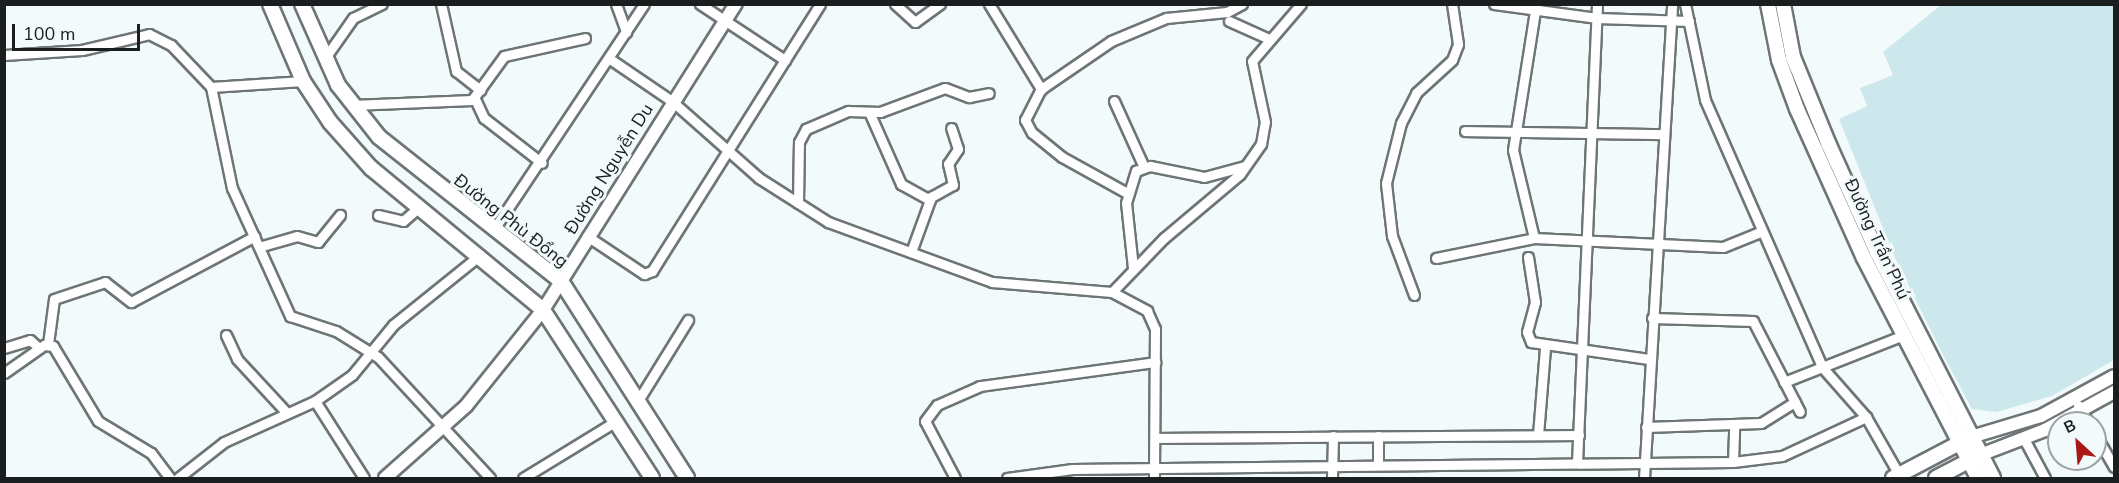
<!DOCTYPE html>
<meta charset="utf-8">
<style>
body{margin:0}
#map{position:relative;width:2119px;height:483px;overflow:hidden;background:#f3fafb;font-family:"Nunito Sans",sans-serif}
div>[style]{position:absolute}
[style*='--x']{left:calc(var(--x)*1px);top:calc(var(--y)*1px);width:calc(var(--w)*1px);rotate:calc(var(--a)*1deg)}
.green>*{inset:0;background:#cde8ec}
.roads{filter:drop-shadow(2px 0 #6e7576) drop-shadow(-2px 0 #6e7576) drop-shadow(0 2px #6e7576) drop-shadow(0 -2px #6e7576)}
.minor>*{height:9px;margin:-4.5px;padding:0 4.5px;transform-origin:4.5px;border-radius:4.5px;background:#fff}
.tertiary>*{height:12px;margin:-6px;padding:0 6px;transform-origin:6px;border-radius:6px;background:#fff}
.secondary>*{height:14px;margin:-7px;padding:0 7px;transform-origin:7px;border-radius:7px;background:#fff}
span{translate:-50% -50%;white-space:nowrap;text-align:center;line-height:1.15;-webkit-text-stroke:6px #f3fafb;paint-order:stroke}
.street-label{font-size:18px;color:#1b1e1e}
.frame{position:absolute;inset:0;border:6px solid #1b1e1e;pointer-events:none}
.north{position:absolute;left:2047px;top:411px;width:60px;height:60px;box-sizing:border-box;background:#f3fafb;border:2px solid #9da2a3;border-radius:50%;rotate:334deg;font-size:16px;font-weight:700;line-height:24px;text-align:center;color:#1b1e1e}
.north::after{content:'';display:block;margin:auto;width:21px;height:27px;background:#ab1917;clip-path:polygon(50% 0,100% 100%,50% 72%,0 100%)}
.scale{position:absolute;left:12px;top:24px;width:128px;height:27px;box-sizing:border-box;border:3px solid #1b1e1e;border-top:0;padding-left:8px;font-size:18px;line-height:21px;white-space:nowrap;color:#1b1e1e;-webkit-text-stroke:4px #f3fafb;paint-order:stroke}
</style>
<div id="map">
<div class="green">
<div style="clip-path:polygon(1941px 5px,2114px 5px,2114px 360px,2052px 396px,1996px 412px,1972px 409px,1944px 357px,1895px 258px,1839px 119px,1867px 106px,1860px 88px,1893px 75px,1883px 52px)"></div>
</div>
<div class="roads">
<div class="minor">
<div style="--x:441;--y:4;--w:69;--a:77.4"></div>
<div style="--x:456;--y:71;--w:31;--a:38"></div>
<div style="--x:616;--y:4;--w:30;--a:70"></div>
<div style="--x:700;--y:4;--w:102;--a:33.4"></div>
<div style="--x:895;--y:4;--w:27;--a:42"></div>
<div style="--x:915;--y:22;--w:31;--a:-36"></div>
<div style="--x:989;--y:4;--w:100;--a:58.5"></div>
<div style="--x:1494;--y:4;--w:104;--a:7.7"></div>
<div style="--x:1597;--y:18;--w:92;--a:1.9"></div>
<div style="--x:1685;--y:4;--w:98;--a:78.2"></div>
<div style="--x:1705;--y:100;--w:292;--a:66.3"></div>
<div style="--x:1822;--y:367;--w:67;--a:48.7"></div>
<div style="--x:1866;--y:417;--w:70;--a:60.2"></div>
<div style="--x:1229;--y:21;--w:42;--a:24.1"></div>
<div style="--x:4;--y:55;--w:78;--a:-3.7"></div>
<div style="--x:82;--y:50;--w:69;--a:-13.4"></div>
<div style="--x:149;--y:34;--w:25;--a:27"></div>
<div style="--x:171;--y:45;--w:58;--a:46.4"></div>
<div style="--x:211;--y:87;--w:103;--a:78.3"></div>
<div style="--x:232;--y:188;--w:141;--a:65.6"></div>
<div style="--x:290;--y:316;--w:48;--a:18.1"></div>
<div style="--x:336;--y:331;--w:49;--a:31.8"></div>
<div style="--x:378;--y:357;--w:165;--a:47.2"></div>
<div style="--x:325;--y:58;--w:49;--a:-55"></div>
<div style="--x:353;--y:18;--w:32;--a:-26"></div>
<div style="--x:610;--y:59;--w:76;--a:34.3"></div>
<div style="--x:673;--y:102;--w:115;--a:41.5"></div>
<div style="--x:759;--y:178;--w:82;--a:32.5"></div>
<div style="--x:828;--y:222;--w:175;--a:20.1"></div>
<div style="--x:992;--y:282;--w:120;--a:4.8"></div>
<div style="--x:1112;--y:292;--w:40;--a:28"></div>
<div style="--x:1147;--y:311;--w:20;--a:66"></div>
<div style="--x:1155;--y:329;--w:149;--a:90.4"></div>
<div style="--x:211;--y:87;--w:92;--a:-3.7"></div>
<div style="--x:475;--y:99;--w:21;--a:65"></div>
<div style="--x:484;--y:118;--w:73;--a:37.8"></div>
<div style="--x:1114;--y:101;--w:72;--a:65.6"></div>
<div style="--x:352;--y:105;--w:120;--a:-2.4"></div>
<div style="--x:472;--y:100;--w:54;--a:-54"></div>
<div style="--x:504;--y:56;--w:83;--a:-12.5"></div>
<div style="--x:870;--y:114;--w:77;--a:66.1"></div>
<div style="--x:901;--y:184;--w:33;--a:29"></div>
<div style="--x:1465;--y:131;--w:198;--a:0.9"></div>
<div style="--x:1127;--y:193;--w:74;--a:-151"></div>
<div style="--x:1062;--y:157;--w:38;--a:-141"></div>
<div style="--x:1032;--y:133;--w:15;--a:-118"></div>
<div style="--x:1025;--y:120;--w:35;--a:-63"></div>
<div style="--x:1041;--y:89;--w:85;--a:-34.4"></div>
<div style="--x:1111;--y:41;--w:60;--a:-22.7"></div>
<div style="--x:1166;--y:18;--w:61;--a:-5.6"></div>
<div style="--x:1227;--y:12;--w:17;--a:-28"></div>
<div style="--x:798;--y:203;--w:61;--a:-89.1"></div>
<div style="--x:799;--y:142;--w:15;--a:-62"></div>
<div style="--x:806;--y:129;--w:46;--a:-23.2"></div>
<div style="--x:848;--y:111;--w:32;--a:2"></div>
<div style="--x:880;--y:112;--w:69;--a:-20.3"></div>
<div style="--x:945;--y:88;--w:26;--a:21"></div>
<div style="--x:969;--y:97;--w:20;--a:-11"></div>
<div style="--x:378;--y:215;--w:26;--a:13"></div>
<div style="--x:403;--y:221;--w:20;--a:-41"></div>
<div style="--x:494;--y:229;--w:270;--a:-56.3"></div>
<div style="--x:587;--y:236;--w:69;--a:33.7"></div>
<div style="--x:644;--y:274;--w:9;--a:-21"></div>
<div style="--x:652;--y:271;--w:315;--a:-57.8"></div>
<div style="--x:1534;--y:238;--w:90;--a:-103.4"></div>
<div style="--x:1513;--y:150;--w:148;--a:-81"></div>
<div style="--x:262;--y:246;--w:36;--a:-16"></div>
<div style="--x:297;--y:236;--w:22;--a:16"></div>
<div style="--x:318;--y:242;--w:35;--a:-51"></div>
<div style="--x:911;--y:252;--w:59;--a:-70"></div>
<div style="--x:931;--y:197;--w:25;--a:-29"></div>
<div style="--x:953;--y:185;--w:22;--a:-103"></div>
<div style="--x:948;--y:164;--w:18;--a:-56"></div>
<div style="--x:958;--y:149;--w:22;--a:-108"></div>
<div style="--x:1528;--y:257;--w:46;--a:81.2"></div>
<div style="--x:1535;--y:302;--w:31;--a:105"></div>
<div style="--x:1527;--y:332;--w:11;--a:68"></div>
<div style="--x:1531;--y:342;--w:119;--a:8.2"></div>
<div style="--x:1436;--y:258;--w:100;--a:-11.5"></div>
<div style="--x:1534;--y:238;--w:189;--a:2.7"></div>
<div style="--x:1723;--y:247;--w:40;--a:-22"></div>
<div style="--x:1133;--y:268;--w:65;--a:-96.1"></div>
<div style="--x:1126;--y:203;--w:34;--a:-73"></div>
<div style="--x:1136;--y:171;--w:15;--a:-20"></div>
<div style="--x:1150;--y:166;--w:55;--a:11.5"></div>
<div style="--x:1204;--y:177;--w:42;--a:-15"></div>
<div style="--x:1112;--y:292;--w:75;--a:-46.1"></div>
<div style="--x:1164;--y:238;--w:99;--a:-40.1"></div>
<div style="--x:1240;--y:174;--w:37;--a:-55"></div>
<div style="--x:1261;--y:144;--w:22;--a:-80"></div>
<div style="--x:1265;--y:122;--w:62;--a:-102"></div>
<div style="--x:1252;--y:61;--w:75;--a:-49.3"></div>
<div style="--x:1414;--y:295;--w:63;--a:-110.4"></div>
<div style="--x:1392;--y:236;--w:53;--a:-96.5"></div>
<div style="--x:1386;--y:183;--w:62;--a:-76"></div>
<div style="--x:1401;--y:123;--w:34;--a:-63"></div>
<div style="--x:1416;--y:93;--w:49;--a:-42.5"></div>
<div style="--x:1452;--y:60;--w:17;--a:-69"></div>
<div style="--x:1458;--y:44;--w:40;--a:-98.5"></div>
<div style="--x:1652;--y:318;--w:101;--a:1.7"></div>
<div style="--x:1753;--y:321;--w:102;--a:62.7"></div>
<div style="--x:226;--y:335;--w:26;--a:65"></div>
<div style="--x:237;--y:359;--w:72;--a:47.2"></div>
<div style="--x:48;--y:344;--w:45;--a:-82.4"></div>
<div style="--x:54;--y:299;--w:54;--a:-18.4"></div>
<div style="--x:105;--y:282;--w:33;--a:38"></div>
<div style="--x:131;--y:302;--w:140;--a:-28"></div>
<div style="--x:4;--y:348;--w:27;--a:-17"></div>
<div style="--x:30;--y:340;--w:12;--a:42"></div>
<div style="--x:4;--y:373;--w:49;--a:-35"></div>
<div style="--x:44;--y:345;--w:9;--a:6"></div>
<div style="--x:53;--y:346;--w:87;--a:59"></div>
<div style="--x:98;--y:421;--w:62;--a:31.1"></div>
<div style="--x:151;--y:453;--w:31;--a:53"></div>
<div style="--x:1784;--y:382;--w:129;--a:-21.4"></div>
<div style="--x:639;--y:399;--w:93;--a:-58.2"></div>
<div style="--x:315;--y:401;--w:91;--a:57.5"></div>
<div style="--x:2078;--y:405;--w:21;--a:59"></div>
<div style="--x:1646;--y:427;--w:115;--a:-2"></div>
<div style="--x:1761;--y:423;--w:40;--a:-32"></div>
<div style="--x:2095;--y:434;--w:38;--a:60"></div>
<div style="--x:1538;--y:435;--w:87;--a:-85.4"></div>
<div style="--x:1378;--y:436;--w:27;--a:90"></div>
<div style="--x:2023;--y:437;--w:47;--a:61.8"></div>
<div style="--x:1155;--y:438;--w:424;--a:-0.4"></div>
<div style="--x:1733;--y:462;--w:36;--a:-88"></div>
<div style="--x:1577;--y:463;--w:459;--a:-87.5"></div>
<div style="--x:178;--y:478;--w:58;--a:-38"></div>
<div style="--x:224;--y:442;--w:100;--a:-24.3"></div>
<div style="--x:315;--y:401;--w:45;--a:-35.1"></div>
<div style="--x:352;--y:375;--w:65;--a:-50.6"></div>
<div style="--x:393;--y:325;--w:112;--a:-38.8"></div>
<div style="--x:523;--y:478;--w:109;--a:-31.5"></div>
<div style="--x:955;--y:478;--w:64;--a:-117.8"></div>
<div style="--x:925;--y:421;--w:20;--a:-53"></div>
<div style="--x:937;--y:405;--w:47;--a:-23.8"></div>
<div style="--x:980;--y:386;--w:177;--a:-7.8"></div>
<div style="--x:1007;--y:478;--w:66;--a:-7.9"></div>
<div style="--x:1072;--y:469;--w:661;--a:-0.61"></div>
<div style="--x:1733;--y:462;--w:49;--a:-7"></div>
<div style="--x:1782;--y:456;--w:93;--a:-24.9"></div>
<div style="--x:1332;--y:478;--w:42;--a:-88.6"></div>
<div style="--x:1644;--y:478;--w:475;--a:-86.6"></div>
</div>
<div class="tertiary">
<div style="--x:1971;--y:437;--w:73;--a:-16.7"></div>
<div style="--x:2041;--y:416;--w:83;--a:-28.7"></div>
<div style="--x:1980;--y:455;--w:70;--a:-21"></div>
<div style="--x:2045;--y:430;--w:79;--a:-28.8"></div>
<div style="--x:385;--y:478;--w:108;--a:-41.6"></div>
<div style="--x:466;--y:406;--w:123;--a:-51.3"></div>
<div style="--x:543;--y:310;--w:362;--a:-57.8"></div>
</div>
<div class="secondary">
<div style="--x:270;--y:4;--w:84;--a:66.8"></div>
<div style="--x:303;--y:81;--w:49;--a:56.6"></div>
<div style="--x:330;--y:122;--w:62;--a:48.3"></div>
<div style="--x:371;--y:168;--w:223;--a:39.5"></div>
<div style="--x:543;--y:310;--w:200;--a:57"></div>
<div style="--x:302;--y:4;--w:89;--a:66"></div>
<div style="--x:338;--y:85;--w:66;--a:51.7"></div>
<div style="--x:379;--y:137;--w:232;--a:38.4"></div>
<div style="--x:561;--y:281;--w:234;--a:57.4"></div>
<div style="--x:1768;--y:4;--w:57;--a:78.9"></div>
<div style="--x:1779;--y:60;--w:52;--a:69.8"></div>
<div style="--x:1797;--y:109;--w:163;--a:65.8"></div>
<div style="--x:1864;--y:258;--w:248;--a:62.6"></div>
<div style="--x:1783;--y:4;--w:54;--a:79.3"></div>
<div style="--x:1793;--y:57;--w:95;--a:67.8"></div>
<div style="--x:1829;--y:145;--w:117;--a:65.8"></div>
<div style="--x:1877;--y:252;--w:254;--a:62.8"></div>
<div style="--x:1893;--y:478;--w:84;--a:-27.8"></div>
<div style="--x:1936;--y:478;--w:45;--a:-27.7"></div>
</div>
</div>
<div class="street-label">
<span style="left:609px;top:169px;rotate:-58deg">Đường Nguyễn Du</span>
<span style="left:511px;top:221px;rotate:38deg">Đường Phù Đổng</span>
<span style="left:1877px;top:239px;rotate:65deg">Đường Trần Phú</span>
</div>
<div class="frame"></div>
<div class="north">B</div>
<div class="scale">100 m</div>
</div>
